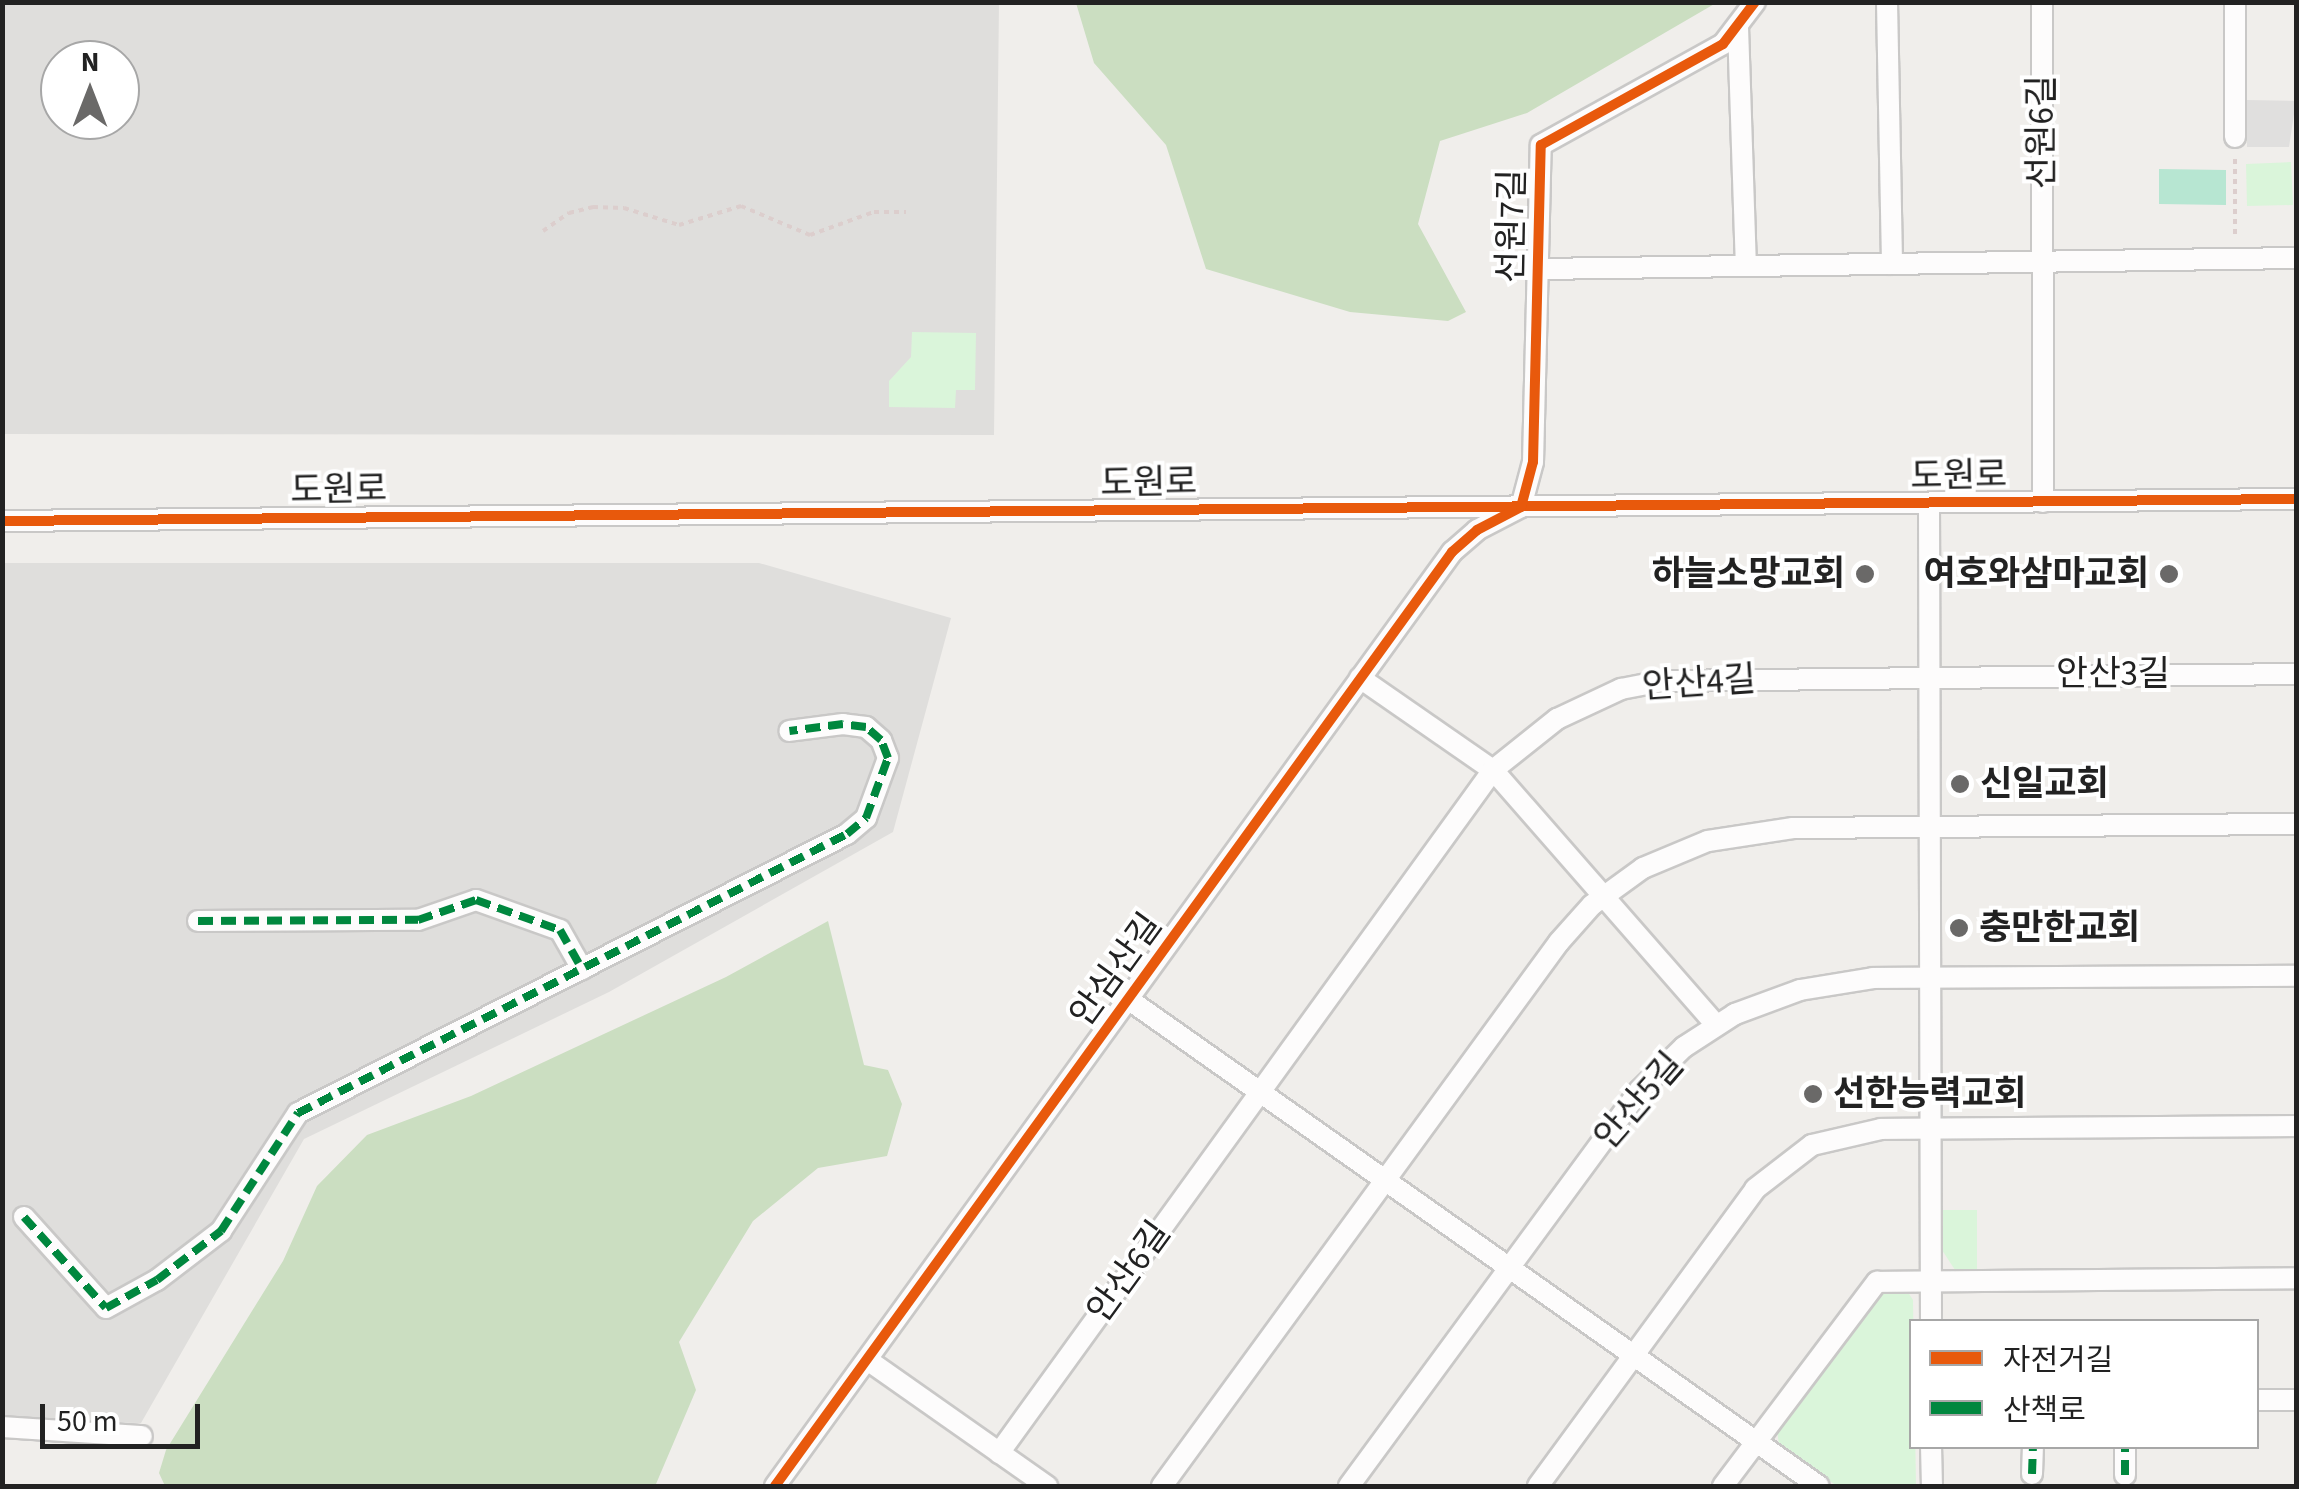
<!DOCTYPE html>
<meta charset="utf-8">
<style>
body{margin:0}
#map{position:relative;width:2299px;height:1489px;overflow:hidden;background:#f0eeeb;font-family:"Source Sans 3","Noto Sans KR",sans-serif}
div>[style]{position:absolute}
[style*='--x']{left:calc(var(--x)*1px);top:calc(var(--y)*1px);width:calc(var(--w)*1px);rotate:calc(var(--a)*1deg)}
.residential>*{inset:0;background:#dfdedc}
.forest>*{inset:0;background:#cbdec1}
.park>*{inset:0;background:#daf5da}
.pitch>*{inset:0;background:#b7e6d2}
.parking>*{inset:0;background:#e0dfde}
.path>*{height:4px;margin-top:-2px;transform-origin:0;background:repeating-linear-gradient(90deg,#dccecd 0 5px,transparent 0 10px)}
.roads{filter:drop-shadow(2px 0 #c9c8c7) drop-shadow(-2px 0 #c9c8c7) drop-shadow(0 2px #c9c8c7) drop-shadow(0 -2px #c9c8c7)}
.minor>*{height:20px;margin:-10px;padding:0 10px;transform-origin:10px;border-radius:10px;background:#fdfcfc}
.quiet>*{height:8px;margin-top:-4px;transform-origin:0;background:repeating-linear-gradient(90deg,#00873e 0 15px,transparent 0 23px)}
.cycleway>*{height:10px;margin:-5px;padding:0 5px;transform-origin:5px;border-radius:5px;background:#e8590c}
.dots>*{width:28px;height:28px;translate:-50% -50%;box-sizing:border-box;border:5px solid #fff;border-radius:50%}
span{translate:-50% -50%;white-space:nowrap;text-align:center;line-height:1.15;-webkit-text-stroke:8px #fff;paint-order:stroke}
.street-label{font-size:35px;color:#222}
.poi-label{font-size:35px;color:#222;font-weight:700}
.right{translate:-100% -50%;text-align:right}
.left{translate:0 -50%;text-align:left}
.frame{position:absolute;inset:0;border:5px solid #222;pointer-events:none}
.legend{position:absolute;left:1909px;top:1319px;width:350px;height:130px;box-sizing:border-box;background:#fff;border:2px solid #a7a7a7;margin:0;padding:12px 18px;list-style:none;font-size:30px;color:#222}
.legend li{display:flex;align-items:center;gap:20px;height:50px}
.legend b{width:50px;border:2px solid #a7a7a7}
.north{position:absolute;left:40px;top:40px;width:100px;height:100px;box-sizing:border-box;background:#fff;border:2px solid #a7a7a7;border-radius:50%;rotate:0deg;font-size:28px;font-weight:700;line-height:40px;text-align:center;color:#222}
.north::after{content:'';display:block;margin:auto;width:35px;height:45px;background:#6a6968;clip-path:polygon(50% 0,100% 100%,50% 72%,0 100%)}
.scale{position:absolute;left:40px;top:1404px;width:160px;height:45px;box-sizing:border-box;border:5px solid #222;border-top:0;padding-left:12px;font-size:30px;line-height:35px;white-space:nowrap;color:#222;-webkit-text-stroke:8px #fff;paint-order:stroke}
</style>
<div id="map">
<div class="residential">
<div style="clip-path:polygon(evenodd,3px 3px,999px 3px,994px 435px,3px 434px,3px 3px,60px 60px,120px 60px,120px 120px,60px 120px,60px 60px)"></div>
<div style="clip-path:polygon(3px 563px,759px 563px,951px 618px,893px 832px,609px 992px,304px 1139px,141px 1423px,3px 1421px)"></div>
</div>
<div class="forest">
<div style="clip-path:polygon(1076px 3px,1076px 2px,1716px 3px,1527px 113px,1440px 141px,1418px 224px,1466px 312px,1448px 321px,1350px 312px,1206px 269px,1166px 145px,1094px 63px)"></div>
<div style="clip-path:polygon(828px 921px,864px 1065px,888px 1070px,902px 1104px,887px 1156px,818px 1168px,753px 1221px,679px 1342px,696px 1390px,656px 1484px,165px 1486px,159px 1473px,166px 1450px,283px 1261px,317px 1186px,367px 1135px,471px 1096px,726px 977px)"></div>
</div>
<div class="park">
<div style="clip-path:polygon(2291px 162px,2293px 205px,2247px 206px,2246px 164px)"></div>
<div style="clip-path:polygon(912px 332px,976px 333px,975px 390px,956px 390px,955px 408px,889px 407px,889px 381px,911px 357px)"></div>
<div style="clip-path:polygon(1942px 1210px,1977px 1210px,1977px 1270px,1955px 1270px,1942px 1250px)"></div>
<div style="clip-path:polygon(1906px 1289px,1913px 1300px,1916px 1486px,1837px 1486px,1779px 1446px,1777px 1429px,1878px 1291px)"></div>
</div>
<div class="pitch">
<div style="clip-path:polygon(2159px 169px,2226px 170px,2226px 205px,2159px 204px)"></div>
</div>
<div class="parking">
<div style="clip-path:polygon(2247px 100px,2296px 101px,2289px 147px,2247px 147px)"></div>
</div>
<div class="path">
<div style="--x:2235;--y:159;--w:80;--a:90"></div>
<div style="--x:543;--y:231;--w:32;--a:-35"></div>
<div style="--x:569;--y:213;--w:25;--a:-14"></div>
<div style="--x:593;--y:207;--w:31;--a:2"></div>
<div style="--x:624;--y:208;--w:58;--a:17.2"></div>
<div style="--x:679;--y:225;--w:65;--a:-17"></div>
<div style="--x:741;--y:206;--w:75;--a:22.8"></div>
<div style="--x:810;--y:235;--w:68;--a:-19.8"></div>
<div style="--x:874;--y:212;--w:32;--a:0"></div>
</div>
<div class="roads">
<div class="minor">
<div style="--x:1887;--y:2;--w:262;--a:88.9"></div>
<div style="--x:2042;--y:2;--w:500;--a:89.89"></div>
<div style="--x:2235;--y:2;--w:135;--a:90"></div>
<div style="--x:1738;--y:27;--w:239;--a:88.1"></div>
<div style="--x:1539;--y:269;--w:757;--a:-0.83"></div>
<div style="--x:1929;--y:504;--w:818;--a:89.86"></div>
<div style="--x:2;--y:521;--w:2294;--a:-0.55"></div>
<div style="--x:1360;--y:678;--w:162;--a:34.7"></div>
<div style="--x:1493;--y:770;--w:339;--a:48.8"></div>
<div style="--x:198;--y:921;--w:220;--a:-0.3"></div>
<div style="--x:418;--y:920;--w:61;--a:-19"></div>
<div style="--x:476;--y:900;--w:89;--a:19.7"></div>
<div style="--x:560;--y:930;--w:45;--a:60.6"></div>
<div style="--x:1128;--y:999;--w:845;--a:35.18"></div>
<div style="--x:24;--y:1217;--w:122;--a:48"></div>
<div style="--x:106;--y:1308;--w:58;--a:-28.8"></div>
<div style="--x:157;--y:1280;--w:81;--a:-37.4"></div>
<div style="--x:221;--y:1231;--w:141;--a:-56.9"></div>
<div style="--x:298;--y:1113;--w:616;--a:-26.94"></div>
<div style="--x:847;--y:834;--w:25;--a:-40"></div>
<div style="--x:866;--y:818;--w:64;--a:-69.9"></div>
<div style="--x:888;--y:758;--w:19;--a:-111"></div>
<div style="--x:881;--y:740;--w:20;--a:-139"></div>
<div style="--x:866;--y:727;--w:23;--a:-173"></div>
<div style="--x:843;--y:724;--w:54;--a:172.6"></div>
<div style="--x:869;--y:1361;--w:218;--a:35.1"></div>
<div style="--x:2256;--y:1400;--w:40;--a:0"></div>
<div style="--x:2;--y:1427;--w:140;--a:3.7"></div>
<div style="--x:1931;--y:1446;--w:40;--a:88.6"></div>
<div style="--x:999;--y:1453;--w:843;--a:-54.12"></div>
<div style="--x:1493;--y:770;--w:82;--a:-38.6"></div>
<div style="--x:1557;--y:719;--w:71;--a:-25.1"></div>
<div style="--x:1621;--y:689;--w:43;--a:-10.8"></div>
<div style="--x:1663;--y:681;--w:633;--a:-0.63"></div>
<div style="--x:2032;--y:1474;--w:28;--a:-88"></div>
<div style="--x:2125;--y:1475;--w:29;--a:-90"></div>
<div style="--x:775;--y:1486;--w:1154;--a:-54.06"></div>
<div style="--x:1452;--y:552;--w:33;--a:-41"></div>
<div style="--x:1477;--y:530;--w:50;--a:-27.6"></div>
<div style="--x:1521;--y:507;--w:47;--a:-75.1"></div>
<div style="--x:1533;--y:462;--w:317;--a:-88.6"></div>
<div style="--x:1541;--y:145;--w:208;--a:-29"></div>
<div style="--x:1723;--y:44;--w:53;--a:-52.7"></div>
<div style="--x:1162;--y:1486;--w:673;--a:-53.88"></div>
<div style="--x:1559;--y:942;--w:50;--a:-48.3"></div>
<div style="--x:1592;--y:905;--w:63;--a:-36"></div>
<div style="--x:1643;--y:868;--w:70;--a:-22.6"></div>
<div style="--x:1708;--y:841;--w:86;--a:-8.7"></div>
<div style="--x:1793;--y:828;--w:503;--a:-0.46"></div>
<div style="--x:1349;--y:1486;--w:490;--a:-53.7"></div>
<div style="--x:1639;--y:1091;--w:63;--a:-44.4"></div>
<div style="--x:1684;--y:1047;--w:61;--a:-32.9"></div>
<div style="--x:1735;--y:1014;--w:69;--a:-20.3"></div>
<div style="--x:1800;--y:990;--w:74;--a:-9.3"></div>
<div style="--x:1873;--y:978;--w:423;--a:-0.3"></div>
<div style="--x:1538;--y:1486;--w:368;--a:-53.8"></div>
<div style="--x:1755;--y:1189;--w:72;--a:-37.7"></div>
<div style="--x:1812;--y:1145;--w:71;--a:-13.1"></div>
<div style="--x:1881;--y:1129;--w:415;--a:-0.4"></div>
<div style="--x:1723;--y:1486;--w:256;--a:-53"></div>
<div style="--x:1877;--y:1282;--w:419;--a:-0.5"></div>
</div>
</div>
<div class="quiet">
<div style="--x:198;--y:921;--w:220;--a:-0.3"></div>
<div style="--x:418;--y:920;--w:61;--a:-19"></div>
<div style="--x:476;--y:900;--w:89;--a:19.7"></div>
<div style="--x:560;--y:930;--w:45;--a:60.6"></div>
<div style="--x:24;--y:1217;--w:122;--a:48"></div>
<div style="--x:106;--y:1308;--w:58;--a:-28.8"></div>
<div style="--x:157;--y:1280;--w:81;--a:-37.4"></div>
<div style="--x:221;--y:1231;--w:141;--a:-56.9"></div>
<div style="--x:298;--y:1113;--w:616;--a:-26.94"></div>
<div style="--x:847;--y:834;--w:25;--a:-40"></div>
<div style="--x:866;--y:818;--w:64;--a:-69.9"></div>
<div style="--x:888;--y:758;--w:19;--a:-111"></div>
<div style="--x:881;--y:740;--w:20;--a:-139"></div>
<div style="--x:866;--y:727;--w:23;--a:-173"></div>
<div style="--x:843;--y:724;--w:54;--a:172.6"></div>
<div style="--x:2032;--y:1474;--w:28;--a:-88"></div>
<div style="--x:2125;--y:1475;--w:29;--a:-90"></div>
</div>
<div class="cycleway">
<div style="--x:2;--y:521;--w:2294;--a:-0.55"></div>
<div style="--x:775;--y:1486;--w:1154;--a:-54.06"></div>
<div style="--x:1452;--y:552;--w:33;--a:-41"></div>
<div style="--x:1477;--y:530;--w:50;--a:-27.6"></div>
<div style="--x:1521;--y:507;--w:47;--a:-75.1"></div>
<div style="--x:1533;--y:462;--w:317;--a:-88.6"></div>
<div style="--x:1541;--y:145;--w:208;--a:-29"></div>
<div style="--x:1723;--y:44;--w:53;--a:-52.7"></div>
</div>
<div class="dots">
<div style="left:1865px;top:574px;background:#6a6968"></div>
<div style="left:2169px;top:574px;background:#6a6968"></div>
<div style="left:1960px;top:784px;background:#6a6968"></div>
<div style="left:1959px;top:928px;background:#6a6968"></div>
<div style="left:1813px;top:1094px;background:#6a6968"></div>
</div>
<div class="street-label">
<span style="left:2042px;top:132px;rotate:-90deg">선원6길</span>
<span style="left:1512px;top:226px;rotate:-89deg">선원7길</span>
<span style="left:1959px;top:476px;rotate:-1deg">도원로</span>
<span style="left:1149px;top:483px;rotate:-1deg">도원로</span>
<span style="left:339px;top:490px;rotate:-1deg">도원로</span>
<span style="left:2113px;top:674px">안산3길</span>
<span style="left:1699px;top:683px;rotate:-4deg">안산4길</span>
<span style="left:1116px;top:970px;rotate:-54deg">안심산길</span>
<span style="left:1639px;top:1101px;rotate:-49deg">안산5길</span>
<span style="left:1129px;top:1272px;rotate:-54deg">안산6길</span>
</div>
<div class="poi-label">
<span class="right" style="left:1845px;top:574px">하늘소망교회</span>
<span class="right" style="left:2149px;top:574px">여호와삼마교회</span>
<span class="left" style="left:1980px;top:784px">신일교회</span>
<span class="left" style="left:1979px;top:928px">충만한교회</span>
<span class="left" style="left:1833px;top:1094px">선한능력교회</span>
</div>
<div class="frame"></div>
<ul class="legend">
<li><b style="height:12px;background:#e8590c"></b>자전거길</li>
<li><b style="height:12px;background:#00873e"></b>산책로</li>
</ul>
<div class="north">N</div>
<div class="scale">50 m</div>
</div>
